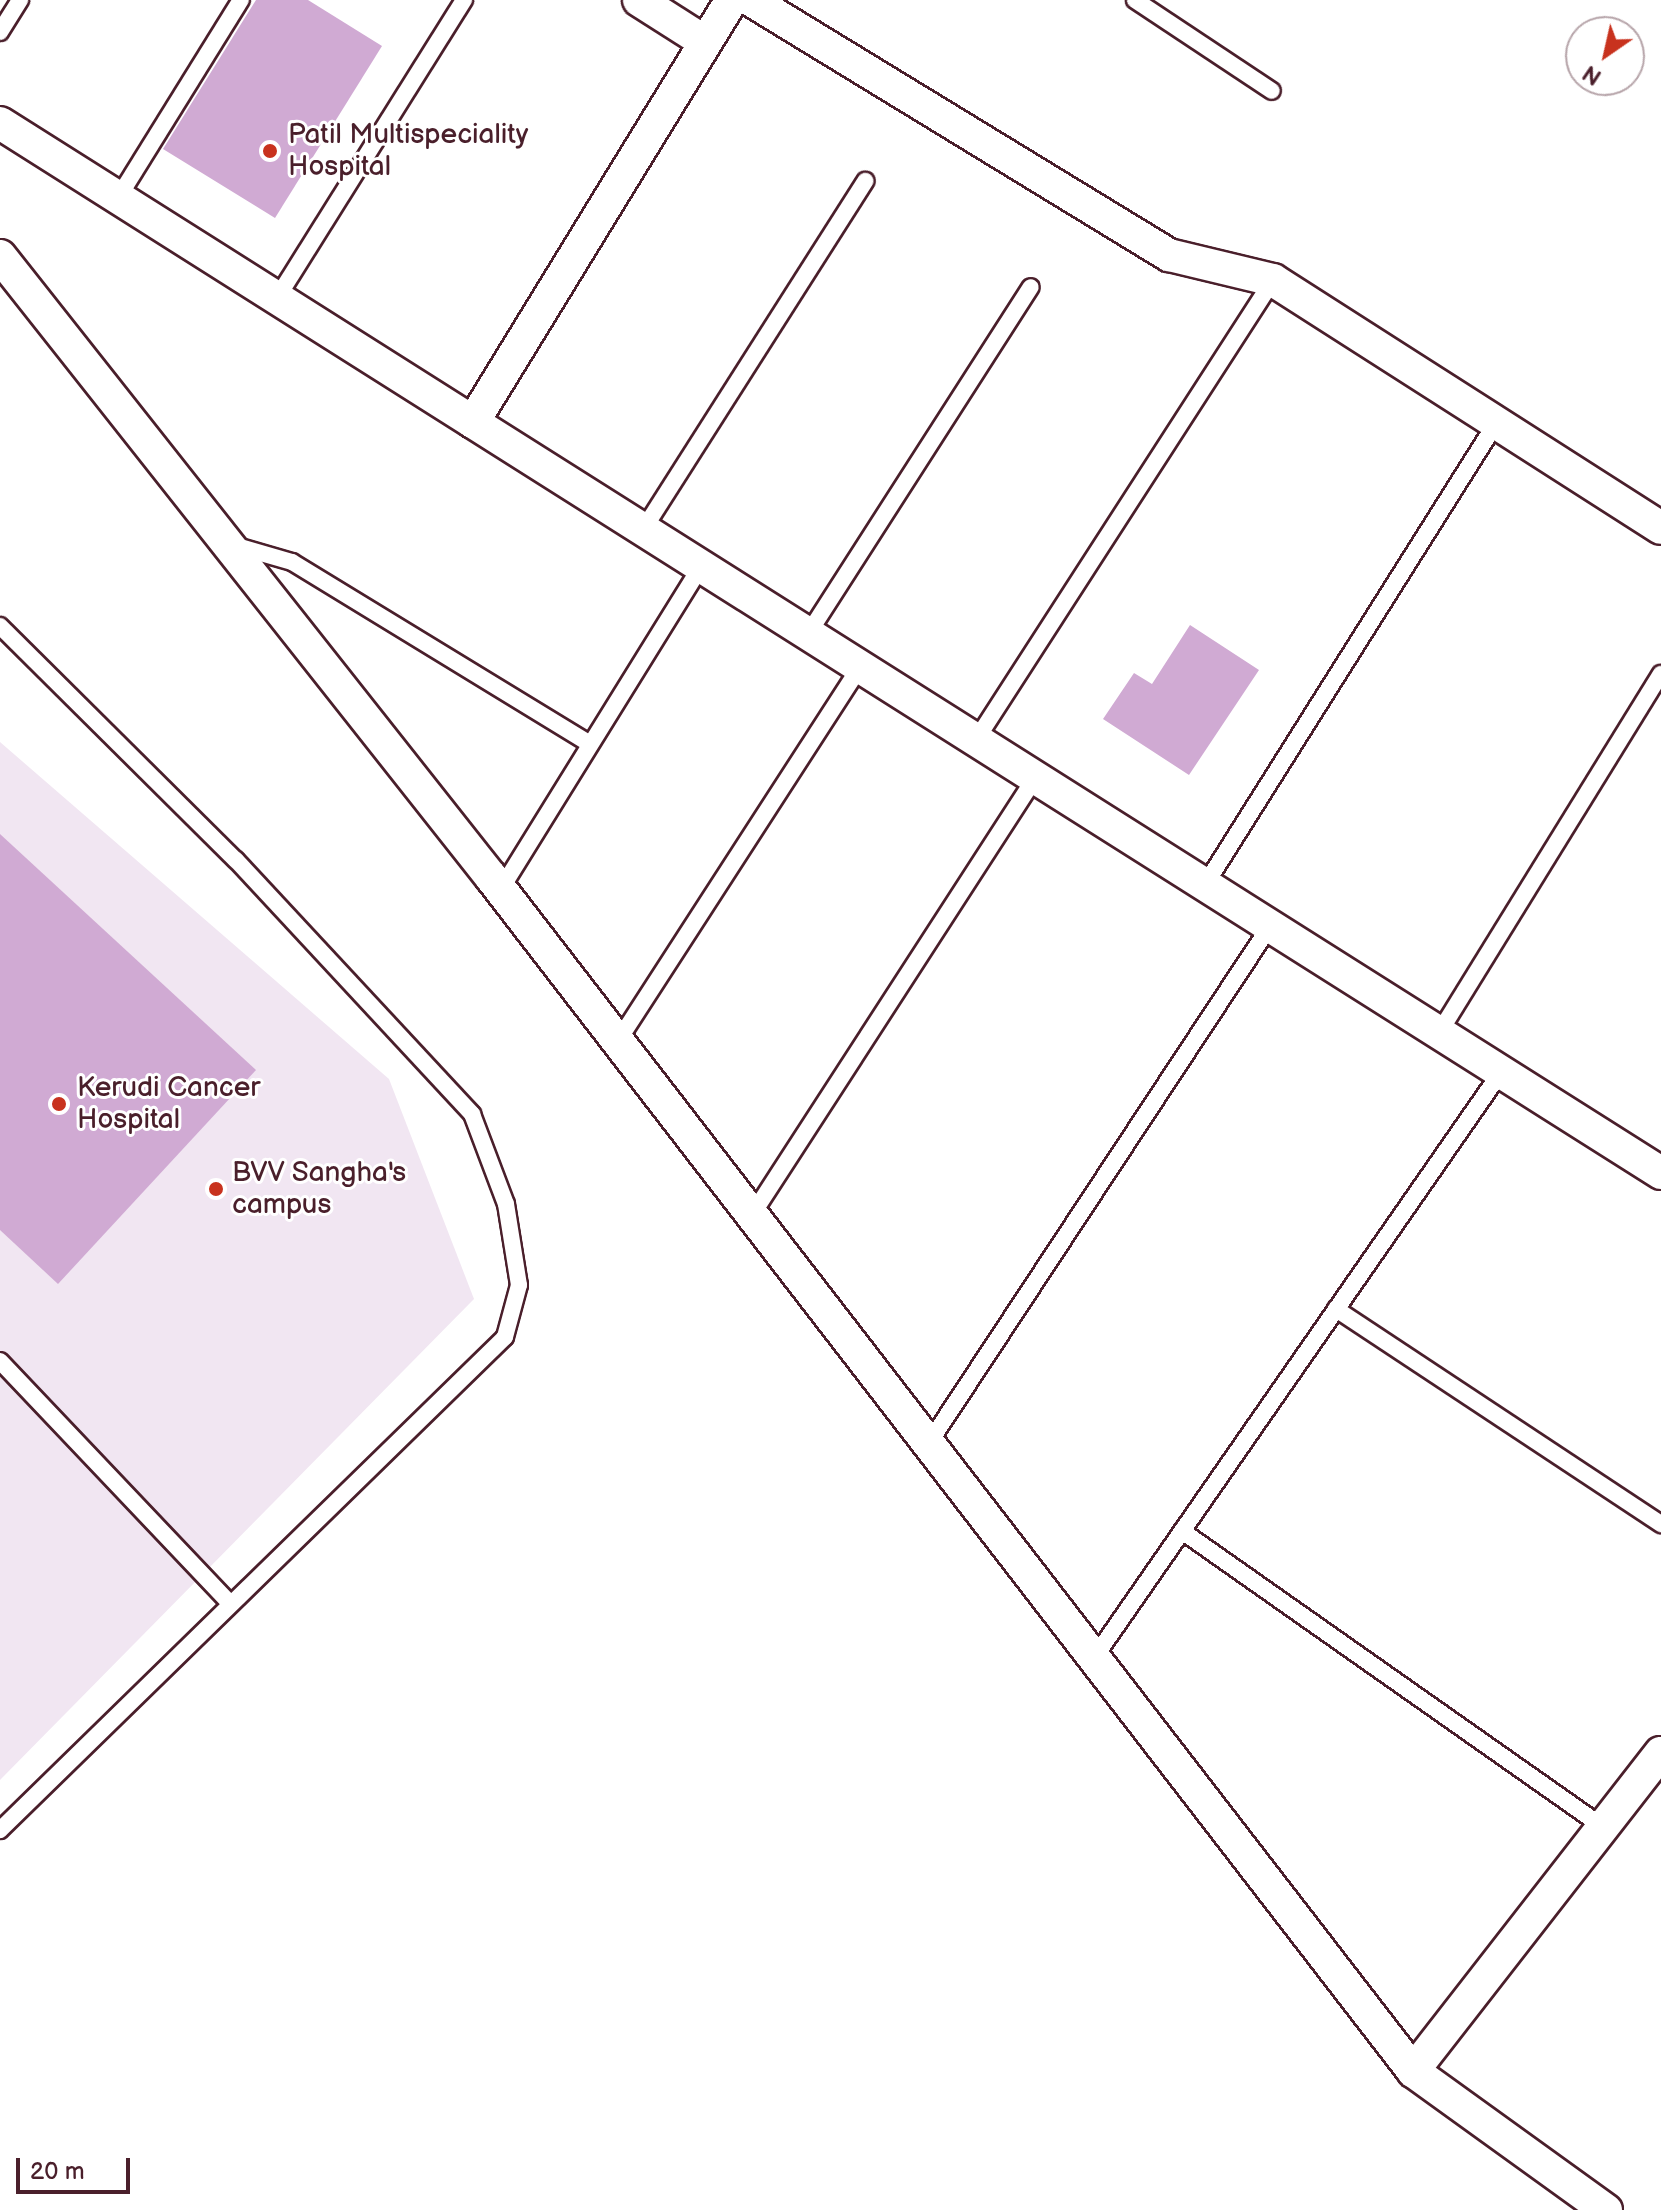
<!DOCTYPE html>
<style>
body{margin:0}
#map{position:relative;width:1661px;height:2210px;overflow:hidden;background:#fff;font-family:"Balsamiq Sans",sans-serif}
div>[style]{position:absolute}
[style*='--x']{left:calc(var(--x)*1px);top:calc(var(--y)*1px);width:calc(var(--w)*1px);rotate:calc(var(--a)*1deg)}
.built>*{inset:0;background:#f1e6f2}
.building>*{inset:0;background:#d0aad3}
.roads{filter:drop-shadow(2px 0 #4a1f2b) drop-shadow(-2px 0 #4a1f2b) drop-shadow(0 2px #4a1f2b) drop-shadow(0 -2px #4a1f2b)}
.service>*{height:16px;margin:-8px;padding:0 8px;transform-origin:8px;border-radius:8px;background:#fff}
.minor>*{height:32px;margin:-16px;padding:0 16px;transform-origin:16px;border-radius:16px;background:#fff}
.dots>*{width:22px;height:22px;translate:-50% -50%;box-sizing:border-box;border:4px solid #fff;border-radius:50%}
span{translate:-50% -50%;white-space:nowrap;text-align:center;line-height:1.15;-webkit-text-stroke:6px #fff;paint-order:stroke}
.poi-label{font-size:28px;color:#4a1f2b}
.left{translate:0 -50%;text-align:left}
.north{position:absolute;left:1565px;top:16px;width:80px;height:80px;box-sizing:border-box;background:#fff;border:2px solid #b7a5aa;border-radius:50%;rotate:214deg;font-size:22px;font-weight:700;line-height:32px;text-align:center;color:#4a1f2b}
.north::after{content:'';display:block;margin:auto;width:28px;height:36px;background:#c8321e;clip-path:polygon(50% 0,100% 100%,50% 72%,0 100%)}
.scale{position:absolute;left:16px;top:2158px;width:114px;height:36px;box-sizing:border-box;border:4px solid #4a1f2b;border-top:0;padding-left:10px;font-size:24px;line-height:28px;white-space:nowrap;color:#4a1f2b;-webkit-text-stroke:6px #fff;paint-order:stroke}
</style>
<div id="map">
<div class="built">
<div style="clip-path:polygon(0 742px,389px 1079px,474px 1299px,0 1780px)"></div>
</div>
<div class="building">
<div style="clip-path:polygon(256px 0,308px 0,382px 46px,275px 218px,163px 149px)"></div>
<div style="clip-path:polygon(1190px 625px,1259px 670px,1189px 775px,1103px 719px,1134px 673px,1152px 684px)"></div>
<div style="clip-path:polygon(0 834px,256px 1070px,58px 1284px,0 1230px)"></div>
</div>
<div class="roads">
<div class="service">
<div style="--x:1135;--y:0;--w:164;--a:33.6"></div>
<div style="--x:0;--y:32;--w:38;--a:-58"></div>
<div style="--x:118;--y:198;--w:233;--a:-58.2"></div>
<div style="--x:277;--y:298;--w:352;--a:-57.9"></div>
<div style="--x:643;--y:530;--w:414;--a:-57.5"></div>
<div style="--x:233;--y:545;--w:61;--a:16.1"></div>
<div style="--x:292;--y:562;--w:349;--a:31.4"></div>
<div style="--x:0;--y:626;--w:332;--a:44.8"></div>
<div style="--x:236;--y:860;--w:347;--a:47.1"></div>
<div style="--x:472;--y:1114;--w:96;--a:69.3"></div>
<div style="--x:506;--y:1204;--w:82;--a:80.9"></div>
<div style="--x:519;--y:1285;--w:54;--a:105.1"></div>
<div style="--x:505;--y:1337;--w:706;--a:135.69"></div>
<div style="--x:808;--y:634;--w:412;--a:-57.3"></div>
<div style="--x:976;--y:740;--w:548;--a:-57.15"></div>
<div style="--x:1205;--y:885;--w:546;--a:-57.79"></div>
<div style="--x:501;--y:889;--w:380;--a:-58.2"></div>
<div style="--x:1439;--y:1033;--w:422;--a:-58.3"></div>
<div style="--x:618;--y:1041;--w:445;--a:-57.1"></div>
<div style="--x:752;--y:1215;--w:521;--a:-57.07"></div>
<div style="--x:1336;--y:1309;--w:390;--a:33.5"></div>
<div style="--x:0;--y:1361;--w:335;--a:46.5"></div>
<div style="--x:929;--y:1443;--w:619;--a:-56.59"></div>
<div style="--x:1182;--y:1531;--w:515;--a:35.11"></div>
<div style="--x:1094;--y:1658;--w:713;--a:-55.22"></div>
</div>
<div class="minor">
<div style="--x:639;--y:0;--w:78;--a:32.5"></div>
<div style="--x:751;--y:0;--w:490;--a:31.4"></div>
<div style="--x:1169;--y:255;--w:107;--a:13.5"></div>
<div style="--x:1273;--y:280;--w:460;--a:32.6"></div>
<div style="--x:0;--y:123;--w:1965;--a:32.3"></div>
<div style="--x:0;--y:256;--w:792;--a:51.67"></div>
<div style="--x:491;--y:877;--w:1509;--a:52.32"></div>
<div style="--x:1413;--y:2071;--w:238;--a:35.8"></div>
<div style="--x:473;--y:422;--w:495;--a:-58.5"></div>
<div style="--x:1413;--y:2071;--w:403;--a:-52.1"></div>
</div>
</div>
<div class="dots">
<div style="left:270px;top:151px;background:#c8321e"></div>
<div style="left:59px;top:1104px;background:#c8321e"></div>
<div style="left:216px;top:1189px;background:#c8321e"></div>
</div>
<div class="poi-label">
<span class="left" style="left:288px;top:151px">Patil Multispeciality<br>Hospital</span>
<span class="left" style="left:77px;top:1104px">Kerudi Cancer<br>Hospital</span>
<span class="left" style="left:232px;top:1189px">BVV Sangha's<br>campus</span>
</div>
<div class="north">N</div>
<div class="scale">20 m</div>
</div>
